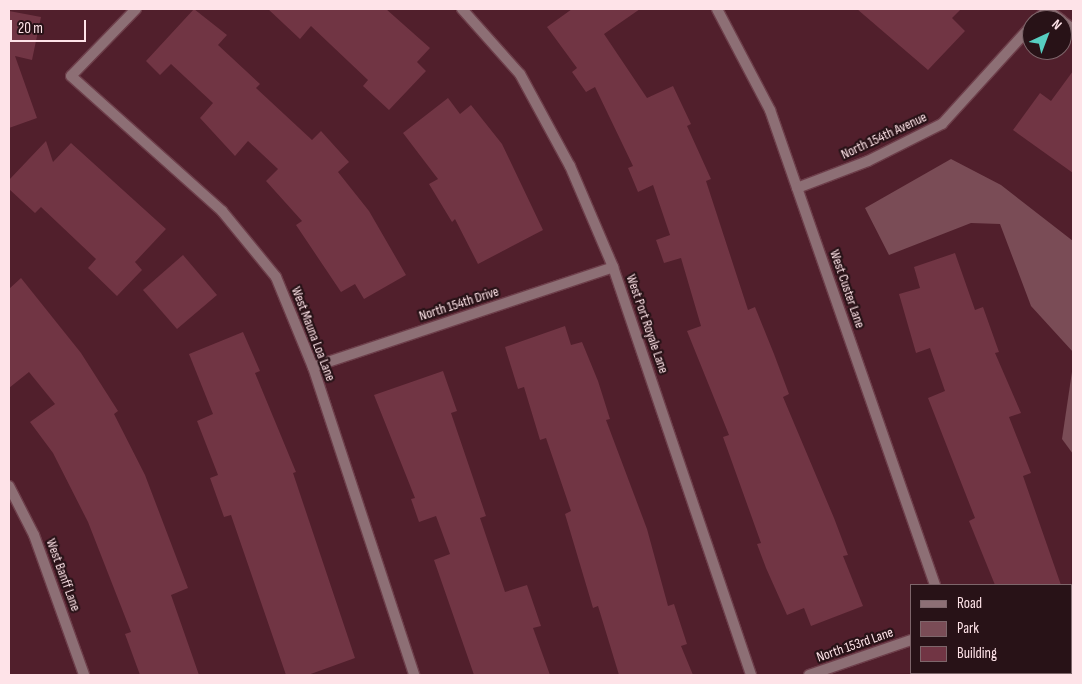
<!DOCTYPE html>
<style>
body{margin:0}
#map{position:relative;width:1082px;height:684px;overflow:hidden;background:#511f2c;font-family:"Sofia Sans Condensed",sans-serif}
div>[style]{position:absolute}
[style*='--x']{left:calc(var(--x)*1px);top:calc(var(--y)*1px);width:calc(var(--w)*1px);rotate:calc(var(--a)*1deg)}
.green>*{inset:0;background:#7a4c56}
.building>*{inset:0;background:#713544}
.roads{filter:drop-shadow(1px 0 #6d3e4a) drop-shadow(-1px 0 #6d3e4a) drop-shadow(0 1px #6d3e4a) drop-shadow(0 -1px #6d3e4a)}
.minor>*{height:10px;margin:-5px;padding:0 5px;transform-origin:5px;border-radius:5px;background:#8d6f75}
span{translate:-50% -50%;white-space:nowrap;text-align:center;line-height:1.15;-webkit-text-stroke:4.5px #281217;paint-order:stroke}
.street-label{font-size:14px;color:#fee3e8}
.frame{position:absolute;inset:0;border:10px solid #fee3e8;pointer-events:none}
.legend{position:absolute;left:910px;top:584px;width:162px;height:90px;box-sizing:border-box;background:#281217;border:1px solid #7e666b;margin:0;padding:6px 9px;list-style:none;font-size:15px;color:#fee3e8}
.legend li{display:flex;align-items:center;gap:10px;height:25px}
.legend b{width:25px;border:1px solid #7e666b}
.north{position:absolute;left:1022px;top:10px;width:50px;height:50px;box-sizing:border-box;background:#281217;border:1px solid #7e666b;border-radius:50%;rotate:43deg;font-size:14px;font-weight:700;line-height:20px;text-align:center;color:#fee3e8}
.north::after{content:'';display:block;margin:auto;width:18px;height:22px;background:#57cec1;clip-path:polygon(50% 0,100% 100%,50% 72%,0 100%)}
.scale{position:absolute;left:10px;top:20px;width:76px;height:22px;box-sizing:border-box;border:2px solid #fee3e8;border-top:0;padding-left:6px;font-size:15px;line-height:18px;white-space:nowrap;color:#fee3e8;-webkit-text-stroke:4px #281217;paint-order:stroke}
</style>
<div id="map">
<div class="green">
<div style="clip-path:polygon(951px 159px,1001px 185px,1073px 241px,1073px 352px,1031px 306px,1000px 224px,971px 223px,889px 255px,865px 208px)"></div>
<div style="clip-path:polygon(1073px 365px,1073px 454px,1062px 439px)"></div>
</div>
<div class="building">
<div style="clip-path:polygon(194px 9px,227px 35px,218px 45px,260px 84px,256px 88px,312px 140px,321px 131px,349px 162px,338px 172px,369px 211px,406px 275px,364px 299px,355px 284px,341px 292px,296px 225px,302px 221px,266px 181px,278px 169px,248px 141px,235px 156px,200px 118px,213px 103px,171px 64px,160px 75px,146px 61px)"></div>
<div style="clip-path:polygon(268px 9px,386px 9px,430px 48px,417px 62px,426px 71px,389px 110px,363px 86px,368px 80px,311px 26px,300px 39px)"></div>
<div style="clip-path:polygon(572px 9px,640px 9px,604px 34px,647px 98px,673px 86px,691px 124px,687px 126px,711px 179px,706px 181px,748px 310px,755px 307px,774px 354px,789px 394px,783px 397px,834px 518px,848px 555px,843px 556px,863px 606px,811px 626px,804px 608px,787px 615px,766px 568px,757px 544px,761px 543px,723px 437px,729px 435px,687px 331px,701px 326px,681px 258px,664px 263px,656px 240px,670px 235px,653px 185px,638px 192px,628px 168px,633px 166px,595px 87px,586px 92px,572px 72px,577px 68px,547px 27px)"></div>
<div style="clip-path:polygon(857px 9px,961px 9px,952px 18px,965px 31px,928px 70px)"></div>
<div style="clip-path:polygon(9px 11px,41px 17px,32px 60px,15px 56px,37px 118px,9px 128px)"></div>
<div style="clip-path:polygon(1073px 71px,1073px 173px,1013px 130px,1040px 93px,1051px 101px)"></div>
<div style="clip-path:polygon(448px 98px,460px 114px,471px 105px,502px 144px,543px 230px,478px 264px,455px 219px,452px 222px,429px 184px,438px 179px,403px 133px)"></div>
<div style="clip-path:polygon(46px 141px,53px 162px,71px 143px,166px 229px,135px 262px,142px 270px,117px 296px,88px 268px,96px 259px,41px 207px,35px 213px,9px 189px,9px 180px)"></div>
<div style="clip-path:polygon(955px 253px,975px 310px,983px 307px,999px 352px,995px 353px,1021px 413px,1009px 417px,1031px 473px,1023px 476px,1061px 585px,995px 585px,969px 521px,975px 518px,928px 398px,945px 391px,930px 348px,916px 353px,899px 294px,920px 288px,914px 267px)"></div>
<div style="clip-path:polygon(183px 255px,217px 295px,177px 329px,143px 290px)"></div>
<div style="clip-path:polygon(21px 278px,81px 353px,118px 411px,114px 414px,145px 475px,188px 588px,171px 595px,199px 675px,140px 675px,125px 634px,131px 632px,88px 522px,53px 453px,30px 422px,55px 404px,29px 372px,9px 388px,9px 289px)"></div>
<div style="clip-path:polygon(565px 326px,571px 345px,582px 342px,598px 381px,610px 419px,606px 420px,647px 529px,668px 606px,674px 604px,687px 644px,681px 646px,693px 675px,619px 675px,598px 606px,593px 608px,565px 514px,571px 511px,546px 438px,540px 440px,524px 387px,518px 389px,505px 347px)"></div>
<div style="clip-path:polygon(243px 332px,260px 371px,255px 373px,296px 472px,293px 473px,355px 658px,308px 675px,286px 675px,231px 515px,224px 517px,210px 478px,218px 475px,197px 421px,213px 414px,189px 354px)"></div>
<div style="clip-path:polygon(443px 371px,457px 411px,451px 413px,486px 516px,480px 518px,505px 592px,527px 585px,541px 626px,533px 628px,550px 675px,474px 675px,434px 560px,450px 554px,436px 516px,419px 522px,411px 499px,415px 498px,374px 395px)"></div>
</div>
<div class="roads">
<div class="minor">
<div style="--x:136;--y:9;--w:93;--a:134.1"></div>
<div style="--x:71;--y:76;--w:203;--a:41.8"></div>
<div style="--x:222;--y:211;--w:85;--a:50.7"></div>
<div style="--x:276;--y:277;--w:97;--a:67.7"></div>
<div style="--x:313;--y:367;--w:324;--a:71.8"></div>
<div style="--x:462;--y:9;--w:87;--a:48.3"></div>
<div style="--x:520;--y:74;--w:105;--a:61.5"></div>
<div style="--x:570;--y:166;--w:110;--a:66.9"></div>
<div style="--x:613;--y:267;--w:431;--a:71.3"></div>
<div style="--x:717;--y:9;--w:114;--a:62.3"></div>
<div style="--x:770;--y:110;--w:503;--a:70.84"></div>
<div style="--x:1046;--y:9;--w:19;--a:36"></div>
<div style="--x:1037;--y:20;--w:14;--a:-45"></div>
<div style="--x:1062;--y:21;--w:14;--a:36"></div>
<div style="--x:797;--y:188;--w:76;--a:-20.8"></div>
<div style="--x:868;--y:161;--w:83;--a:-26.6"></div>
<div style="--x:942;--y:124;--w:134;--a:-47.7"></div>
<div style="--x:313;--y:367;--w:316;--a:-18.4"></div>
<div style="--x:9;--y:486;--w:55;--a:63"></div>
<div style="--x:34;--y:535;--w:149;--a:70.3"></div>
<div style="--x:966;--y:673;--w:2;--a:63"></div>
<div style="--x:809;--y:675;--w:108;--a:-18.9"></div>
</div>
</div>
<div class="street-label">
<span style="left:884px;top:136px;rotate:-25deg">North 154th Avenue</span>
<span style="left:847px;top:289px;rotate:71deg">West Custer Lane</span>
<span style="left:459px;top:304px;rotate:-18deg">North 154th Drive</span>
<span style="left:647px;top:324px;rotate:71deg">West Port Royale Lane</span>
<span style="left:313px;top:334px;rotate:69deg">West Mauna Loa Lane</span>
<span style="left:63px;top:575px;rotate:70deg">West Banff Lane</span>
<span style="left:855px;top:645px;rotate:-19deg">North 153rd Lane</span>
</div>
<div class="frame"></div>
<ul class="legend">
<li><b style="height:6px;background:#8d6f75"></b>Road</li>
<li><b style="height:14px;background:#7a4c56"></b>Park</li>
<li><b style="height:14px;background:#713544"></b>Building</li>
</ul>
<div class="north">N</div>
<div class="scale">20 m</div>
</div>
